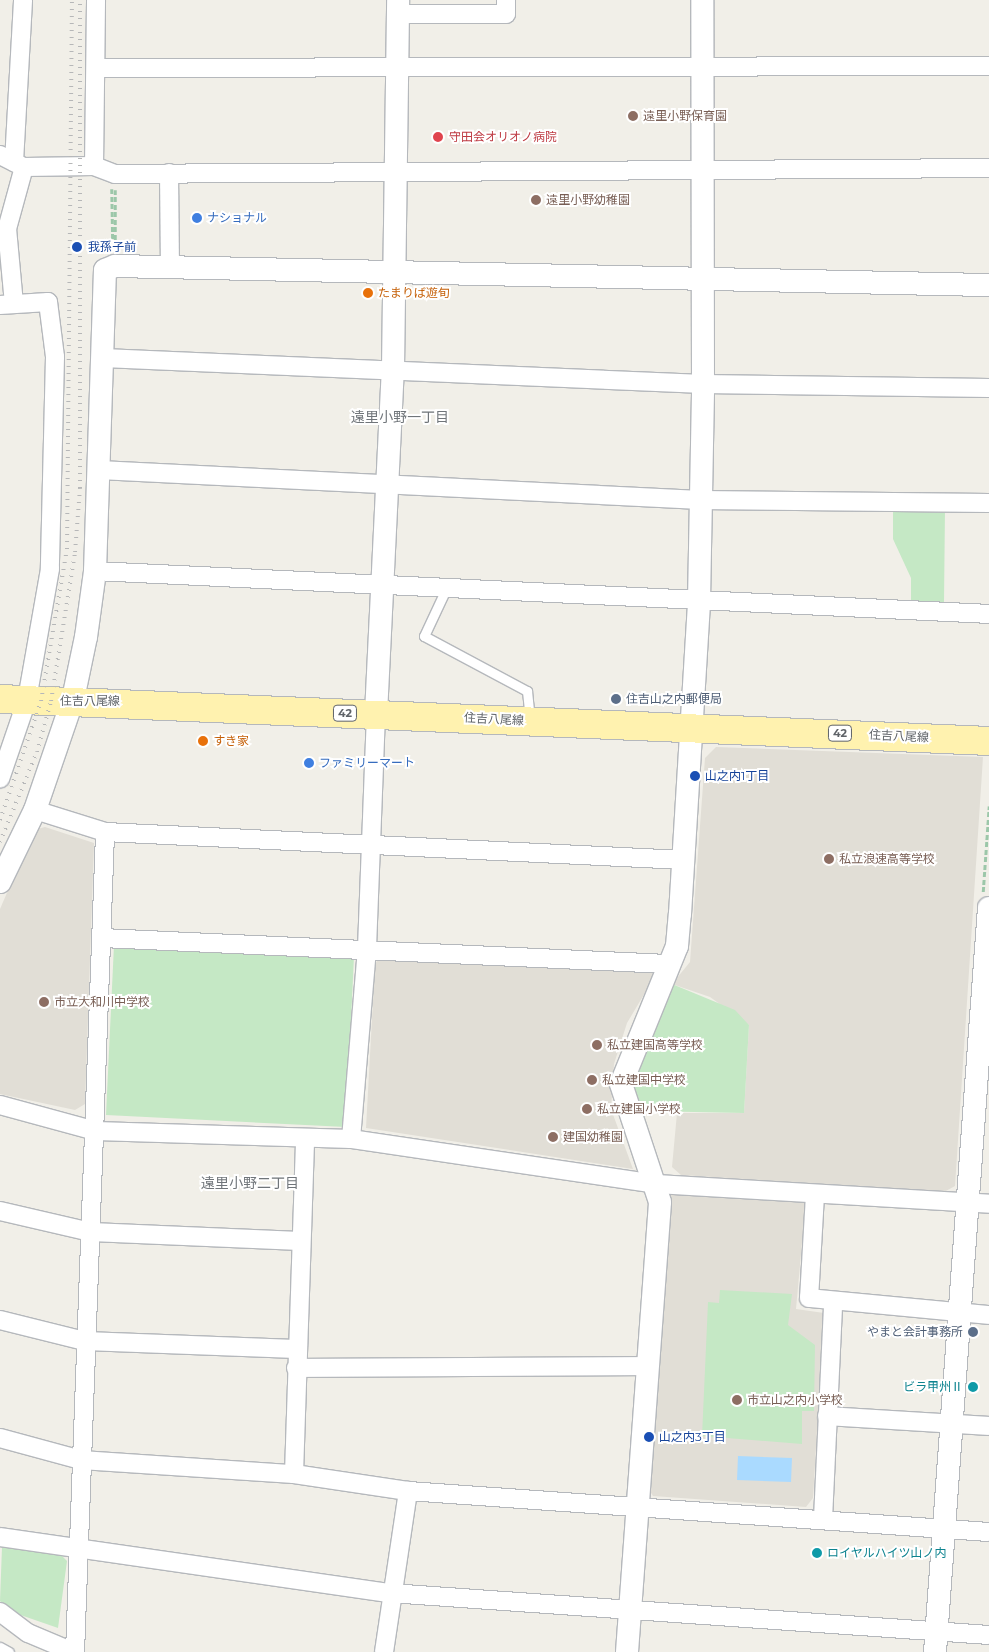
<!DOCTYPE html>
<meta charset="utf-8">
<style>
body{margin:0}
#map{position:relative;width:989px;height:1652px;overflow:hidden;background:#f1efe8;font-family:Montserrat,"Noto Sans JP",sans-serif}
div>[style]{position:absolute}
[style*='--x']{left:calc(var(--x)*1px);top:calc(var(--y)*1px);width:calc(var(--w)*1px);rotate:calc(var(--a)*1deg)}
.education>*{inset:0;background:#e1ded6}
.green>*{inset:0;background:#c5e8c5}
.water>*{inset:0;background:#aadaff}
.path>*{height:2.5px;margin-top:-1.25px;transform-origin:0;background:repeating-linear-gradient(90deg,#9cc7a9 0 5px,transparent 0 7.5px)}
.roads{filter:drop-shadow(1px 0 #b5b8bc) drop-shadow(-1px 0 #b5b8bc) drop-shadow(0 1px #b5b8bc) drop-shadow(0 -1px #b5b8bc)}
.service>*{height:9px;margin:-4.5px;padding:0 4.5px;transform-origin:4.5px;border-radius:4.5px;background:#fff}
.minor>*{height:18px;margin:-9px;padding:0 9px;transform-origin:9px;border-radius:9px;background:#fff}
.tertiary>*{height:22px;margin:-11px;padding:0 11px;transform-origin:11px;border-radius:11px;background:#fff}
.primary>*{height:28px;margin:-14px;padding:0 14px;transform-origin:14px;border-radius:14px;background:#fff2af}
.rail>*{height:4px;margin-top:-2px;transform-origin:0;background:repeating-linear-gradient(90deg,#b6b7b8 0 1px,transparent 0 7px)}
.dots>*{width:14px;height:14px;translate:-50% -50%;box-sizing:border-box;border:2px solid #fff;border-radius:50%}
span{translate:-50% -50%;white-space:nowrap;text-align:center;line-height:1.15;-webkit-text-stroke:4px #fff;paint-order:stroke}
.shield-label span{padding:1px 4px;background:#fff;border:1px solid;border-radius:4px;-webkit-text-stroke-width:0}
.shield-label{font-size:11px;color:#5f6368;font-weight:700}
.education-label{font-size:12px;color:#785e54}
.left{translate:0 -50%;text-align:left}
.health-label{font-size:12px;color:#be3a42}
.shop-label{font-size:12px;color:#366cbe}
.transit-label{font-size:12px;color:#164399}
.food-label{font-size:12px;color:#c56008}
.service-label{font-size:12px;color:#4e5e75}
.right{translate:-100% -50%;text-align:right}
.street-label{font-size:12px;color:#5f6368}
.culture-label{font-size:12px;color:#0d838f}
.neighbourhood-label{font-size:14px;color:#70757a}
</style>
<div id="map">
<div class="education">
<div style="clip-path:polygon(716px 747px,983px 757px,955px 1186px,944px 1192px,681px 1175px,672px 1167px,677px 1113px,744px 1113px,749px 1025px,710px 997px,672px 984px,690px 962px,705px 758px)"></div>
<div style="clip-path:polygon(45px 827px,94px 843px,85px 1104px,75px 1110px,0 1094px,0 909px,34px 830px)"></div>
<div style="clip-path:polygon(380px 957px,650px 970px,655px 976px,627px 1023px,614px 1064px,611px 1109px,633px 1169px,366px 1128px,375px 964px)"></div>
<div style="clip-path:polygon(680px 1188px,806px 1199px,796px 1309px,824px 1313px,813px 1498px,806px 1507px,653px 1496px,648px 1488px,671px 1195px)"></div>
</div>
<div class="green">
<div style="clip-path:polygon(893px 509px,945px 509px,944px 602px,911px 602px,911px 578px,893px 539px)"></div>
<div style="clip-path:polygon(114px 945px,354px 956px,346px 1127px,106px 1115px)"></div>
<div style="clip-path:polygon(672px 984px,735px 1010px,749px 1025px,744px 1113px,644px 1111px,631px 1082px)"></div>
<div style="clip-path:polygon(720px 1290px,792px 1294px,788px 1325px,815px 1345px,814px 1411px,802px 1411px,802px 1444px,702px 1436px,708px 1302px,719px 1303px)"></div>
<div style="clip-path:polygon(2px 1547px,57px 1551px,67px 1561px,58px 1628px,9px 1611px,0 1601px)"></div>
</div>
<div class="water">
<div style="clip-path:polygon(738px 1456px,792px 1458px,791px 1482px,737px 1480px)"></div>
</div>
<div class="path">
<div style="--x:112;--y:189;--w:59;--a:89"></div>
<div style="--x:115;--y:247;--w:57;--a:-90"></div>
<div style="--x:983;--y:892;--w:86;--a:-86"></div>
</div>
<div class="roads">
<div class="service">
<div style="--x:446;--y:589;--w:52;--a:115.1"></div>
<div style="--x:424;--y:636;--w:117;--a:28.1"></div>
<div style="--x:527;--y:691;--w:27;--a:84"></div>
<div style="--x:0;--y:1647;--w:10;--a:29"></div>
</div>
<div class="minor">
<div style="--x:398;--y:14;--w:108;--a:0"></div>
<div style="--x:506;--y:14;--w:14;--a:-90"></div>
<div style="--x:96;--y:68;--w:893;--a:-0.13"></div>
<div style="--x:0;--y:155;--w:27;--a:27"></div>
<div style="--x:24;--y:167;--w:70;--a:-0.8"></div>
<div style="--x:94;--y:166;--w:22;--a:21"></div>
<div style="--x:115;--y:174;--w:874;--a:-0.39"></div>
<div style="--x:14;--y:162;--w:162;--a:-86.8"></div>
<div style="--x:94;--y:166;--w:166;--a:-89.3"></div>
<div style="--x:169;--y:173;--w:95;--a:89.4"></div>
<div style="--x:14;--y:304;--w:75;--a:-95.3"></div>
<div style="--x:7;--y:229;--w:64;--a:-74.7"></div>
<div style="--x:0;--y:305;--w:48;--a:-3.6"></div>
<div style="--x:48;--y:302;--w:55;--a:82.7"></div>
<div style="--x:55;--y:357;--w:212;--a:91.4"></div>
<div style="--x:50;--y:569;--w:133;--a:100"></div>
<div style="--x:27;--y:700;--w:83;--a:108.9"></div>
<div style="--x:103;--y:358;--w:601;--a:2.48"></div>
<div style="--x:703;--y:384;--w:286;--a:0.8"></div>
<div style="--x:99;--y:470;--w:602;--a:2.86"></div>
<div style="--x:700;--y:500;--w:289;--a:0.6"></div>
<div style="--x:95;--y:571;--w:895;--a:2.75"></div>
<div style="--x:35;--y:810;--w:73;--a:17.4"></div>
<div style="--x:105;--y:832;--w:580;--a:2.77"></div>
<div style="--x:102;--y:938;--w:568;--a:2.63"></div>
<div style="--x:0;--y:1105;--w:99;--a:15.2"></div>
<div style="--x:96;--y:1131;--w:255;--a:1.8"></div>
<div style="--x:351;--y:1139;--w:309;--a:8.4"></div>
<div style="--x:657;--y:1184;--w:333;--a:3.4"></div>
<div style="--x:351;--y:1139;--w:192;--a:-85.2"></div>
<div style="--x:367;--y:948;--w:234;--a:-87.8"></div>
<div style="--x:815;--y:1195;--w:103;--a:93.3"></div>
<div style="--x:809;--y:1298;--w:181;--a:5.4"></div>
<div style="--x:0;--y:1211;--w:93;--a:13"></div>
<div style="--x:91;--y:1232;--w:209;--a:2.5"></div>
<div style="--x:0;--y:1320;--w:88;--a:13.9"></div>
<div style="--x:85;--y:1341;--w:211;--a:2.2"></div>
<div style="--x:296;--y:1368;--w:352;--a:-0.3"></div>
<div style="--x:827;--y:1416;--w:162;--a:3.5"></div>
<div style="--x:0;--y:1438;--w:84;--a:15.2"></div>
<div style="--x:81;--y:1460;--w:213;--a:3.8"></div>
<div style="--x:294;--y:1474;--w:115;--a:8.5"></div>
<div style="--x:408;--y:1491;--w:582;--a:4.04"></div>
<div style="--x:294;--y:1474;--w:335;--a:-88.1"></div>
<div style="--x:823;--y:1519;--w:216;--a:-87.3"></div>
<div style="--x:0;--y:1537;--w:394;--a:8.2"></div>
<div style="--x:390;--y:1593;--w:600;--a:4.01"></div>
<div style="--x:0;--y:1612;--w:35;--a:37"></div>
<div style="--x:28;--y:1633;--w:49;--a:22.9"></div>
<div style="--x:75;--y:1652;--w:821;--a:-87.9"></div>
<div style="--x:384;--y:1652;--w:163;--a:-81.5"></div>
</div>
<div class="tertiary">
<div style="--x:376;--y:714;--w:346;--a:-87.2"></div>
<div style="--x:393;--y:368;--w:368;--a:-89.2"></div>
<div style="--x:0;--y:882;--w:80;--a:-64.1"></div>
<div style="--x:35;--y:810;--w:117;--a:-71.1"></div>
<div style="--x:73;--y:699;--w:63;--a:-78.2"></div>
<div style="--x:86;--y:637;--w:67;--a:-82.2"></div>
<div style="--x:95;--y:571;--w:301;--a:-88.1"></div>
<div style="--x:105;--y:270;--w:11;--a:-22"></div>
<div style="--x:115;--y:266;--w:874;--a:1.25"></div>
<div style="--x:627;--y:1652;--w:451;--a:-85.8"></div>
<div style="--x:660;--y:1202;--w:124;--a:-108.3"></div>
<div style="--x:621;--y:1084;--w:149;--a:-67.9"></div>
<div style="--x:677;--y:946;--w:32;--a:-85"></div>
<div style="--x:680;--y:914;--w:314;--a:-86.5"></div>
<div style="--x:699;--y:601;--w:217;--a:-88.9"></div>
<div style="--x:703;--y:384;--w:384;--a:-90.1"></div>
<div style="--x:935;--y:1652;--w:746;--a:-85.85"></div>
</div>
<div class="primary">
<div style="--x:0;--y:699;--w:990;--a:2.43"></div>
</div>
</div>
<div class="rail">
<div style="--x:0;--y:820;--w:126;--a:-71"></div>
<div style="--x:41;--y:701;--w:154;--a:-80.3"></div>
<div style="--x:67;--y:549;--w:549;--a:-89.48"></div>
<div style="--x:0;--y:842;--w:97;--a:-67.7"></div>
<div style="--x:37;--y:752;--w:53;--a:-74.6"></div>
<div style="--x:51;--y:701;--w:151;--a:-80.8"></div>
<div style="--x:75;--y:552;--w:64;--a:-85.5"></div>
<div style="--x:80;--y:488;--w:488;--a:-90"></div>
</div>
<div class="dots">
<div style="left:633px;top:116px;background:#8d6e63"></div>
<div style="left:438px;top:137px;background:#e0444e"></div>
<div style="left:536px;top:200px;background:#8d6e63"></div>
<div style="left:197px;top:218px;background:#3f7fe0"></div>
<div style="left:77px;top:247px;background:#1a4fb4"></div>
<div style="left:368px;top:293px;background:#e8710a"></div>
<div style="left:616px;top:699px;background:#5c6f8a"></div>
<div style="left:203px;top:741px;background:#e8710a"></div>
<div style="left:309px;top:763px;background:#3f7fe0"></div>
<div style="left:695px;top:776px;background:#1a4fb4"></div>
<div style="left:829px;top:859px;background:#8d6e63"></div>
<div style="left:44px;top:1002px;background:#8d6e63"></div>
<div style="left:597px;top:1045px;background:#8d6e63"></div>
<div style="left:592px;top:1080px;background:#8d6e63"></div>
<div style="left:587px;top:1109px;background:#8d6e63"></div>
<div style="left:553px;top:1137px;background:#8d6e63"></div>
<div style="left:973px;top:1332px;background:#5c6f8a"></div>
<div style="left:973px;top:1387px;background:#0f9aa8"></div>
<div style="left:737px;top:1400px;background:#8d6e63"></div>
<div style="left:649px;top:1437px;background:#1a4fb4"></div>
<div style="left:817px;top:1553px;background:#0f9aa8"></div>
</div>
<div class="shield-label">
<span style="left:345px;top:713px">42</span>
<span style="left:840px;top:733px">42</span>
</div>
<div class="education-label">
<span class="left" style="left:643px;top:116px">遠里小野保育園</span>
<span class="left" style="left:546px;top:200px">遠里小野幼稚園</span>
<span class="left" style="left:839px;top:859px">私立浪速高等学校</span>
<span class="left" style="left:54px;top:1002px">市立大和川中学校</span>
<span class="left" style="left:607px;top:1045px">私立建国高等学校</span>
<span class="left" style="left:602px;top:1080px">私立建国中学校</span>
<span class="left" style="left:597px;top:1109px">私立建国小学校</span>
<span class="left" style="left:563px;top:1137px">建国幼稚園</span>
<span class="left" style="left:747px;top:1400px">市立山之内小学校</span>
</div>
<div class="health-label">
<span class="left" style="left:449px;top:137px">守田会オリオノ病院</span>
</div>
<div class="shop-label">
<span class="left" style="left:207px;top:218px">ナショナル</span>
<span class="left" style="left:319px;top:763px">ファミリーマート</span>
</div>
<div class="transit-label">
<span class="left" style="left:88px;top:247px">我孫子前</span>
<span class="left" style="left:705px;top:776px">山之内1丁目</span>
<span class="left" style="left:659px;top:1437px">山之内3丁目</span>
</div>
<div class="food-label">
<span class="left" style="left:378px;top:293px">たまりば遊旬</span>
<span class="left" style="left:213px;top:741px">すき家</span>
</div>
<div class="service-label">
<span class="left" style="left:626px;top:699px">住吉山之内郵便局</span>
<span class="right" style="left:963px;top:1332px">やまと会計事務所</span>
</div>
<div class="street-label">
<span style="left:90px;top:701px">住吉八尾線</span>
<span style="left:494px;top:719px;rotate:3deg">住吉八尾線</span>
<span style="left:899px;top:736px;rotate:3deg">住吉八尾線</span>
</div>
<div class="culture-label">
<span class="right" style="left:963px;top:1387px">ビラ甲州Ⅱ</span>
<span class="left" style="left:827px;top:1553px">ロイヤルハイツ山ノ内</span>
</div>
<div class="neighbourhood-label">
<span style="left:400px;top:417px">遠里小野一丁目</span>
<span style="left:250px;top:1183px">遠里小野二丁目</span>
</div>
</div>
